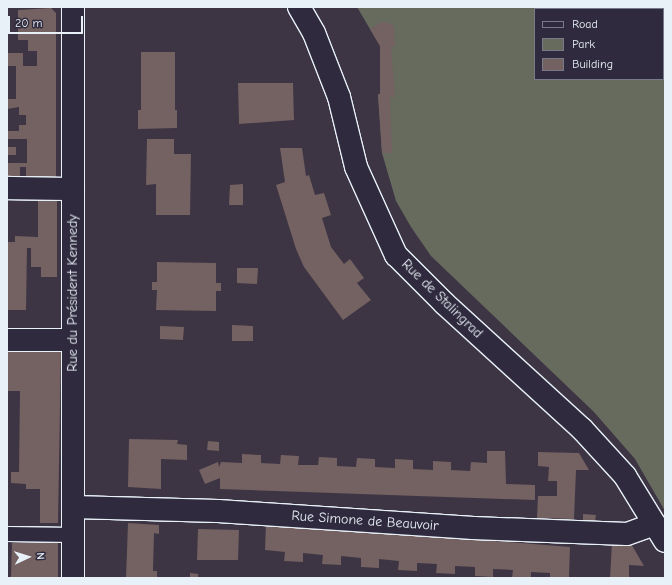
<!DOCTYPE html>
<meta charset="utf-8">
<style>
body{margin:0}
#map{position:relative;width:672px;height:585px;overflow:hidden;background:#3d3544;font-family:"Comic Neue",sans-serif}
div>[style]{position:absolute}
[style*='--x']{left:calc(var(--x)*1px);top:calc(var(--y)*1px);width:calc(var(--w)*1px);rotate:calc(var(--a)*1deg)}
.green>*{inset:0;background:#666b5e}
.building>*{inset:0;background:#746161}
.roads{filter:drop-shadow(1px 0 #e8f1f8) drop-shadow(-1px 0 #e8f1f8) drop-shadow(0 1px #e8f1f8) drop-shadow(0 -1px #e8f1f8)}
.lane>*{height:14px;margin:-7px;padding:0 7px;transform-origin:7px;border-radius:7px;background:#2f2a3d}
.street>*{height:22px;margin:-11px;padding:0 11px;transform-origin:11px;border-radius:11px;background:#2f2a3d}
.secondary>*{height:22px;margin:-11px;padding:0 11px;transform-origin:11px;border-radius:11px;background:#2f2a3d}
span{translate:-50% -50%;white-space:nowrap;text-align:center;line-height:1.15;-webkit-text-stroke:3px #2f2a3d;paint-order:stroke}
.street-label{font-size:14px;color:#e8f1f8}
.frame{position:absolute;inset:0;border:8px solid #e8f1f8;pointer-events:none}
.legend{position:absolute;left:534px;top:8px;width:130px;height:72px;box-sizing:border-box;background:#2f2a3d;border:1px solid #797a88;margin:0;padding:5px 7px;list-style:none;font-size:12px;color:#e8f1f8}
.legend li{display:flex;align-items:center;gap:8px;height:20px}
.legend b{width:20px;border:1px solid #797a88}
.north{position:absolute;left:8px;top:537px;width:40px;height:40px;-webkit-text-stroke:3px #2f2a3d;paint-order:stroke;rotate:86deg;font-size:11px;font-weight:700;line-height:16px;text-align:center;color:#e8f1f8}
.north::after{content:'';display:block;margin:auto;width:14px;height:18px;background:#e8f1f8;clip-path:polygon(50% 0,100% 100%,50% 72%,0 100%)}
.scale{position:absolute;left:8px;top:16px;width:75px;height:18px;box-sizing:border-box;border:2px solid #e8f1f8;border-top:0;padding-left:5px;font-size:12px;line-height:14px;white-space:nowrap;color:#e8f1f8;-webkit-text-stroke:3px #2f2a3d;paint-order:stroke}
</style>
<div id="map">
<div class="green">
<div style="clip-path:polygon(evenodd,357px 7px,665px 7px,665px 511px,635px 459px,594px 412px,431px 256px,411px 227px,396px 201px,382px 153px,378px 94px,380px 94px,380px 46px,357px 7px,535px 9px,663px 9px,663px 79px,535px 79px,535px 9px)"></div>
</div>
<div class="building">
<div style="clip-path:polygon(51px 8px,56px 13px,56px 180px,26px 180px,26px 167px,20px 167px,20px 180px,8px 180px,7px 163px,27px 163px,27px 139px,7px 139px,7px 131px,19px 131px,19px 125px,26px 125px,26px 115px,19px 115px,19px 107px,7px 109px,7px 99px,16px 99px,16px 66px,7px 66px,7px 53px,23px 53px,23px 66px,37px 66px,37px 51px,28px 51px,28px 40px,18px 40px,18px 10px)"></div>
<div style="clip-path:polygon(384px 21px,394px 26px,395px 46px,391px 46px,395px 97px,390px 97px,392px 153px,382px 153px,378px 94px,380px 94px,380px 46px,370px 29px)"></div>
<div style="clip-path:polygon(141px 52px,175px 52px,175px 110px,177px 110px,177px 128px,138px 129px,138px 110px,141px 110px)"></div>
<div style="clip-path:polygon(238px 83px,293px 83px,294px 120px,239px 124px)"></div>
<div style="clip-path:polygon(147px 139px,174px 139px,174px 154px,191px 154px,190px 215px,156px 215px,156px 184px,146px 185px)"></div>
<div style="clip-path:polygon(7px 147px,16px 147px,16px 155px,8px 155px)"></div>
<div style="clip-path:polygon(280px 148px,302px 148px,306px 176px,309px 175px,315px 195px,324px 193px,331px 215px,322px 218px,331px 247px,344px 264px,350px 259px,364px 278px,357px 283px,371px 300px,343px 320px,304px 267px,296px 249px,276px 185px,285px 182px)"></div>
<div style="clip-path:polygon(243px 184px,243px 205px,229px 205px,230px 185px)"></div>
<div style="clip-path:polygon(38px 193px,57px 193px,57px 277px,41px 277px,41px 267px,31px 267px,31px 248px,27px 248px,26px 310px,7px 310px,7px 242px,15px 242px,15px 236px,38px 237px)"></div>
<div style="clip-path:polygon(157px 262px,216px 263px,216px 283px,221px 283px,221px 291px,216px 291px,216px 311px,156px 310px,157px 290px,152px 290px,152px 282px,157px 282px)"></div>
<div style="clip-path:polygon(237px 268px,258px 268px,257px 284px,237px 283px)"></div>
<div style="clip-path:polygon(232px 325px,253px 326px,253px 341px,232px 341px)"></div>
<div style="clip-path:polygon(160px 326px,184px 327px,183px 340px,160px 339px)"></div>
<div style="clip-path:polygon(7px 348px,61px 349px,58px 523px,40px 523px,40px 489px,26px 489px,26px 484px,11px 483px,11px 472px,19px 472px,20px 391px,7px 391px)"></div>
<div style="clip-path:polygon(129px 439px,178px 440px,177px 444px,187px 445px,187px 460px,161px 459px,161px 489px,128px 487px)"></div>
<div style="clip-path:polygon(208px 441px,219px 442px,219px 451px,207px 450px)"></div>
<div style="clip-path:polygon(487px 451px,505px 451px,506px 484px,535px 485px,535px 500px,220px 489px,220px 478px,205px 484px,199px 470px,218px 462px,219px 467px,221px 462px,242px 463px,242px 454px,261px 455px,261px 463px,280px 464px,281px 455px,299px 456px,298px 465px,318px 465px,319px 457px,337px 458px,337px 466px,356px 467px,357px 458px,375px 459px,375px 467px,395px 468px,395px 459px,413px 460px,413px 469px,433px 470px,433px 461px,451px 462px,451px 470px,470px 471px,471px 462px,487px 463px)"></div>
<div style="clip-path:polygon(538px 452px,579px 453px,589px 470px,576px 470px,574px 519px,537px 518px,538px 496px,557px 496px,557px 481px,548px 481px,549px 467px,538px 466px)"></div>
<div style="clip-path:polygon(583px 514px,596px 515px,595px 521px,583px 520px)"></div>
<div style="clip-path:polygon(128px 523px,159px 525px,159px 534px,154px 533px,153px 571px,157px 571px,157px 578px,126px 578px)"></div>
<div style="clip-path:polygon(266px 523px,570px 547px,569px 578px,550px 578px,550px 573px,531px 572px,531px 578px,512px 578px,513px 570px,493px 569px,493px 577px,475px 576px,475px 567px,455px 566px,455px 574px,436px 573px,437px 564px,417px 563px,417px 571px,398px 570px,399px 561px,379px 559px,379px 568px,361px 567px,361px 558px,341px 556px,341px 565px,322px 564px,323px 555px,303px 553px,303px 562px,284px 561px,285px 552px,265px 550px)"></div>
<div style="clip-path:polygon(198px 529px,239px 530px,238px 560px,197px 560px)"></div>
<div style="clip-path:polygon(612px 542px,630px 542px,644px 566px,629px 565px,629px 578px,610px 578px)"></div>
<div style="clip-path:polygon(12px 543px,58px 543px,58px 578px,11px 577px)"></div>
<div style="clip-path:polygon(190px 573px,198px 574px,198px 578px,190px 578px)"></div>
</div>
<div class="roads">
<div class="lane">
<div style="--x:7;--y:534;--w:66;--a:0.9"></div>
</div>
<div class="street">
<div style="--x:7;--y:188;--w:66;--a:0.9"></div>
<div style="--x:7;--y:340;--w:66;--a:0"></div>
<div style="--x:73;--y:507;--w:145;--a:1.6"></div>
<div style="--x:218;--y:511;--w:256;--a:3.8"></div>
<div style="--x:473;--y:528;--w:154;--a:2.2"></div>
<div style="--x:627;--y:534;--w:29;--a:-20"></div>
<div style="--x:73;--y:578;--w:571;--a:-90"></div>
</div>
<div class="secondary">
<div style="--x:299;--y:7;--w:30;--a:60"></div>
<div style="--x:314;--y:33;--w:69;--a:68.7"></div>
<div style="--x:339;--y:97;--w:72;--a:76.3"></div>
<div style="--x:356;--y:167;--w:97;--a:65.6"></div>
<div style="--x:396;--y:255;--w:69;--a:45"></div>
<div style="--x:445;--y:304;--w:185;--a:42.4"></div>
<div style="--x:582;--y:429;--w:64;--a:47.5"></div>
<div style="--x:625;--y:476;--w:76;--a:58.4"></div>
</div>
</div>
<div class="street-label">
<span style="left:73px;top:293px;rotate:-90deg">Rue du Président Kennedy</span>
<span style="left:442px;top:299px;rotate:44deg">Rue de Stalingrad</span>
<span style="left:365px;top:521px;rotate:4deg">Rue Simone de Beauvoir</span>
</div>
<div class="frame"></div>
<ul class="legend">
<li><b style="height:5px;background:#2f2a3d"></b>Road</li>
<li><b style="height:11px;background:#666b5e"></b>Park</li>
<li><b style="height:11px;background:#746161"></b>Building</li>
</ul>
<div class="north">N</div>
<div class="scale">20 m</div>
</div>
